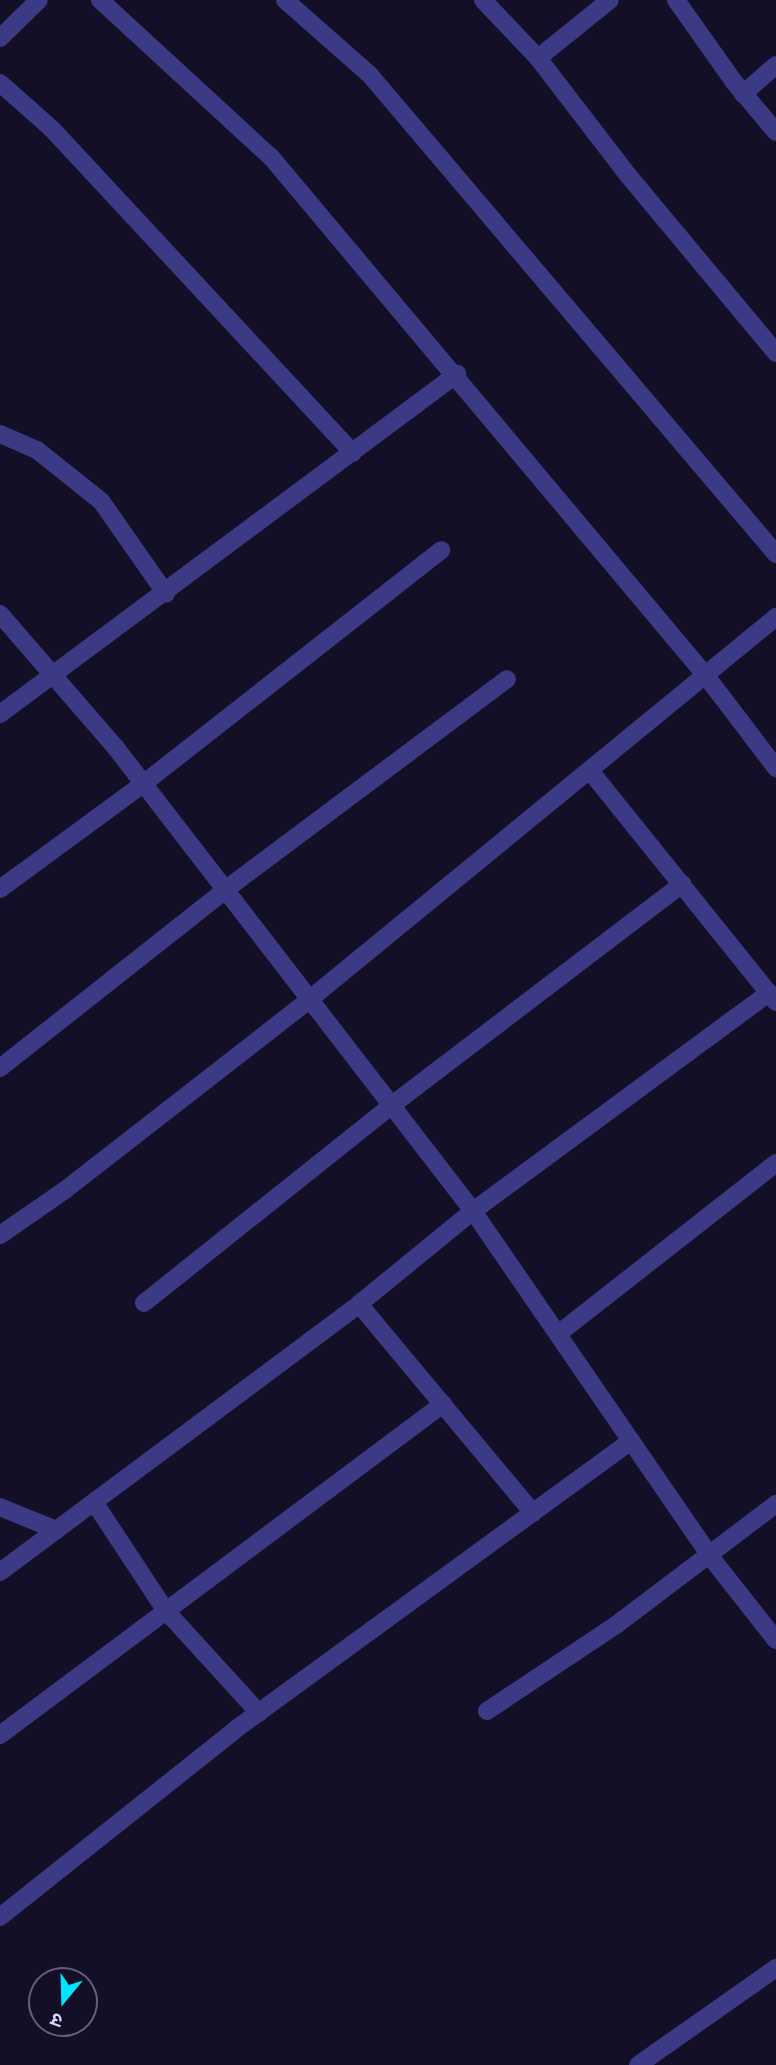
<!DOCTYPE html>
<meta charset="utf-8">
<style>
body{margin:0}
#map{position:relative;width:776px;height:2065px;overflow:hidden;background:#130f26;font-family:"DM Sans","Noto Sans Devanagari",sans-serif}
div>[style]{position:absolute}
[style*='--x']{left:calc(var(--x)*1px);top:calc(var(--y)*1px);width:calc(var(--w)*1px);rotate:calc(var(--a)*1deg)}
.minor>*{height:18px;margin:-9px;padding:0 9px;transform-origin:9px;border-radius:9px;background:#3d3a85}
span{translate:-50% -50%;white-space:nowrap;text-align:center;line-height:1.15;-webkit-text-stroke:6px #130f26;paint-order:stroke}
.north{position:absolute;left:28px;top:1967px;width:70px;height:70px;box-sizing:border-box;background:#130f26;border:2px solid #625e7d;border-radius:50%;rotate:199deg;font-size:19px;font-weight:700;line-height:28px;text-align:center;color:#d9d4ff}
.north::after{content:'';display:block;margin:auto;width:24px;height:32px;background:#00e5ff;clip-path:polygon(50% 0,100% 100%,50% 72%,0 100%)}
</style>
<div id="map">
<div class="minor">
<div style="--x:100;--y:0;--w:232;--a:42.6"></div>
<div style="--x:271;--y:157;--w:677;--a:50.03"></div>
<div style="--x:706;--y:676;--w:116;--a:52.7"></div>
<div style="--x:285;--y:0;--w:113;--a:41.4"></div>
<div style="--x:370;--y:75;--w:628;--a:49.72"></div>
<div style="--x:483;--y:0;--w:80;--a:46.5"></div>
<div style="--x:538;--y:58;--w:146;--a:52.5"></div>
<div style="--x:627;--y:174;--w:233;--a:50.2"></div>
<div style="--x:676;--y:0;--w:100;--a:54.7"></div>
<div style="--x:734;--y:82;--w:65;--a:50"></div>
<div style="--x:0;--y:38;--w:54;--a:-44.3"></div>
<div style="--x:538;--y:58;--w:92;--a:-38.9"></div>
<div style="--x:0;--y:83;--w:69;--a:41.5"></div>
<div style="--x:52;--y:129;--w:442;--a:47.1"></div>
<div style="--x:743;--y:94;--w:44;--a:-41.3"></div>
<div style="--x:0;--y:434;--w:40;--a:23.4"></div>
<div style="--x:37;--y:450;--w:82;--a:38.6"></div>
<div style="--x:101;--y:501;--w:113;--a:55"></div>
<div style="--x:0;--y:614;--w:177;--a:49.1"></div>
<div style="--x:116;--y:748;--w:585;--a:52.37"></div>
<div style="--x:473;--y:1211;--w:417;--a:55.5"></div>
<div style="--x:709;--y:1555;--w:108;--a:51.8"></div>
<div style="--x:0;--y:714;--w:570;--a:-36.65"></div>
<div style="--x:591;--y:772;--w:295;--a:51.2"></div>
<div style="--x:0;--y:889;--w:177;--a:-36.3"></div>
<div style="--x:143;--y:784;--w:379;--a:-38.1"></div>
<div style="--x:0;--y:1068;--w:287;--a:-38.3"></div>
<div style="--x:225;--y:890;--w:352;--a:-36.8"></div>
<div style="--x:0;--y:1235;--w:79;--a:-34.7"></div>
<div style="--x:65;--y:1190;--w:311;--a:-37.9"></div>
<div style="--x:310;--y:999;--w:603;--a:-39.34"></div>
<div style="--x:144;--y:1303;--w:317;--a:-38.6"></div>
<div style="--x:392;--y:1105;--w:365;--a:-37.3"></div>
<div style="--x:359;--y:1304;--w:272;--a:50.2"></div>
<div style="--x:558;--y:1334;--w:277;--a:-38.1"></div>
<div style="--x:94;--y:1502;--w:131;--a:56.6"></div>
<div style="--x:166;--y:1611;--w:138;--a:47.6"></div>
<div style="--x:0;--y:1507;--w:61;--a:22.3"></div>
<div style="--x:0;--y:1572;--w:448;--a:-36.7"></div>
<div style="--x:359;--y:1304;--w:147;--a:-39.2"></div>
<div style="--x:473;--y:1211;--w:368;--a:-36.4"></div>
<div style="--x:487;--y:1711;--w:155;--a:-33.7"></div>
<div style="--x:616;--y:1625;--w:201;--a:-37.1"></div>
<div style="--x:0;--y:1735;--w:553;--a:-36.77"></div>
<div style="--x:0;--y:1917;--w:302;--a:-38.5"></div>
<div style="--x:236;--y:1729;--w:489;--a:-36.1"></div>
<div style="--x:638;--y:2065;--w:169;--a:-35.1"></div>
</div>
<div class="north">उ</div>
</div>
